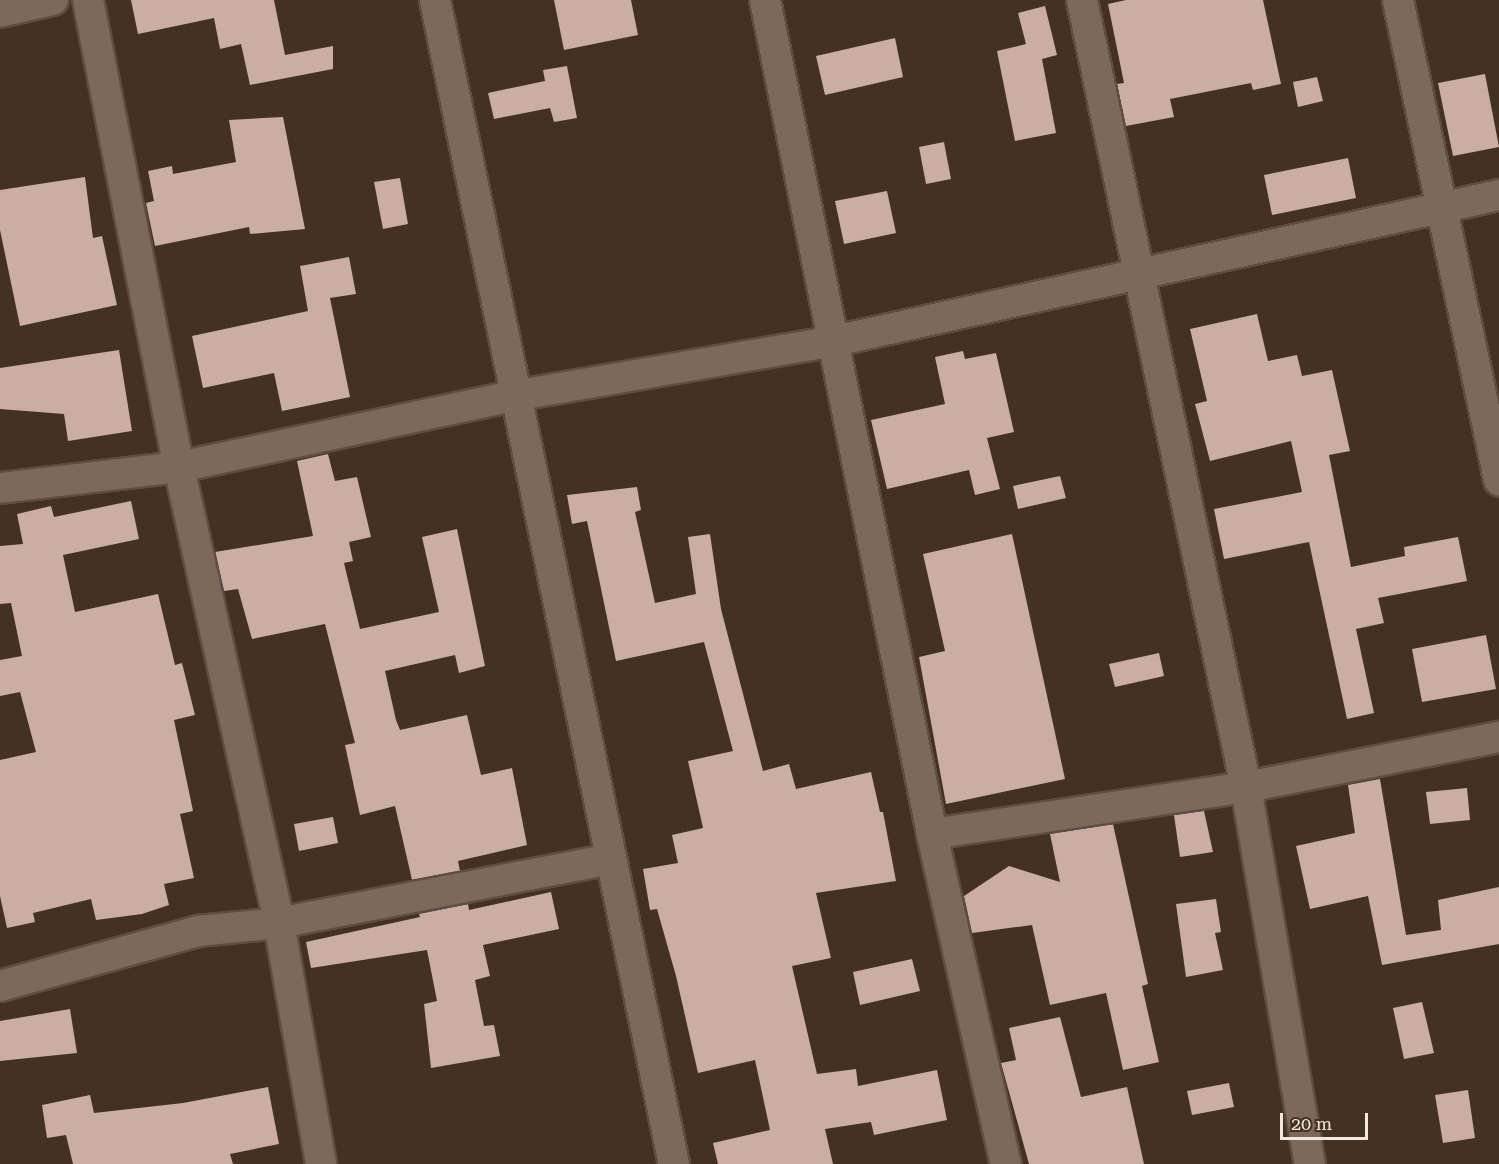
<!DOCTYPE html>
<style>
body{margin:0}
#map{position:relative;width:1499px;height:1164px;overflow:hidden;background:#433123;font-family:"Roboto Serif",serif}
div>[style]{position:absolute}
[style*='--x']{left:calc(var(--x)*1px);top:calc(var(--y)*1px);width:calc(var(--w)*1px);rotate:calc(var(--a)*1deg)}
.building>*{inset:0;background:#c9ada6}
.roads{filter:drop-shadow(2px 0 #5e4e42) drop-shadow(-2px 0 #5e4e42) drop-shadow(0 2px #5e4e42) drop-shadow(0 -2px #5e4e42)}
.minor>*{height:30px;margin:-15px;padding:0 15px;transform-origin:15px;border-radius:15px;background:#7d695a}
span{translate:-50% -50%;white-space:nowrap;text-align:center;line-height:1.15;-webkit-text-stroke:6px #433123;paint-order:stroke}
.scale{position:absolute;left:1280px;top:1113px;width:88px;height:27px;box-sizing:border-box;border:3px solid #f3e7df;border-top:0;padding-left:8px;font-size:18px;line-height:21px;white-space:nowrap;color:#f3e7df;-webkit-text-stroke:4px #433123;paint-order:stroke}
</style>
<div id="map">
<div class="building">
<div style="clip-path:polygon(131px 0,274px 0,285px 55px,333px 46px,333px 69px,250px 85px,241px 44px,220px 49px,214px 18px,138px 34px)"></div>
<div style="clip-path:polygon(554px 0,631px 0,638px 35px,564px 50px)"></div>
<div style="clip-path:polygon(1126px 0,1263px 0,1281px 84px,1253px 90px,1251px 83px,1170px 99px,1174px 117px,1126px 126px,1117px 84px,1124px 83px,1108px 4px)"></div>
<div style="clip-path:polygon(1045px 6px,1057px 55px,1042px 59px,1056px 133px,1015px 141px,997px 51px,1026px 44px,1018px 13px)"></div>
<div style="clip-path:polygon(895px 38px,903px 77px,825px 95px,816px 56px)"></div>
<div style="clip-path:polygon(567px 66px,577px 118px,554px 122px,550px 108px,494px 119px,488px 93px,545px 81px,543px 70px)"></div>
<div style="clip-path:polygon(1485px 74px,1499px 147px,1453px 156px,1438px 83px)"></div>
<div style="clip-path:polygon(1317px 77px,1323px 101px,1298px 107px,1293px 82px)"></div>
<div style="clip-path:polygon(283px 117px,305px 229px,250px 234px,249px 227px,155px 246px,146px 203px,154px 201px,148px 171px,172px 166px,173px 174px,236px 162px,229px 120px)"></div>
<div style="clip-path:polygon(944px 142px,951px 179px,926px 184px,919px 147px)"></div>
<div style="clip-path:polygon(1348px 158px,1356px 198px,1272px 215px,1264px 175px)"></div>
<div style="clip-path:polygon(85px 177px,93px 238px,102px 236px,117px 305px,20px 326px,0 230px,0 190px)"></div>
<div style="clip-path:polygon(400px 178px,408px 224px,383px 229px,374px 182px)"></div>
<div style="clip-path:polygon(887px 191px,896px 233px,844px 244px,835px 201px)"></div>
<div style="clip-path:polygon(349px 257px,356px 294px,330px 298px,350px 397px,282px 411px,274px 373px,203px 388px,192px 336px,308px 311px,300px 266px)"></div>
<div style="clip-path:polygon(1257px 314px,1268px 361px,1297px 355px,1302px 376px,1332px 370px,1350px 451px,1329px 455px,1351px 567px,1405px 556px,1404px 547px,1458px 537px,1467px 581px,1378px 598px,1384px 623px,1356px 629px,1374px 713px,1347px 719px,1309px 542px,1224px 559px,1214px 509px,1302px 492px,1291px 441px,1210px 461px,1195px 404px,1207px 401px,1190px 329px)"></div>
<div style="clip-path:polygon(119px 350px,132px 431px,68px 441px,64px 414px,0 409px,0 368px)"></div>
<div style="clip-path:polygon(963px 351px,965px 359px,996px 353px,1014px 432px,987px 438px,1000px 489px,975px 495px,969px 470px,887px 489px,871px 420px,945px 404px,935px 357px)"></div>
<div style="clip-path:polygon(328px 454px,335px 481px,357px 477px,371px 537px,349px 542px,353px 561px,344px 563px,360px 629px,439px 612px,422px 537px,457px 529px,485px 666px,459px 673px,455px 655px,385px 671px,396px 720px,400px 730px,467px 715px,481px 775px,512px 768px,527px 845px,458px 861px,460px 871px,412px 880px,395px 806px,360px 815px,345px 745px,355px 743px,325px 624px,252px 639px,238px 589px,224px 591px,215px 552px,313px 536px,297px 461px)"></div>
<div style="clip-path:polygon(1060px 476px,1066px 498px,1018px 509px,1013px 486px)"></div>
<div style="clip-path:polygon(637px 487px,641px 510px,635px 512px,655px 603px,696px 594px,688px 537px,710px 534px,721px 609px,763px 771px,789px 764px,796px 789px,871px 772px,880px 812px,883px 812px,896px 881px,816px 893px,831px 958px,792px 966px,817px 1074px,856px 1069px,858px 1086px,937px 1070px,947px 1120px,874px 1135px,871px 1122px,825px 1129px,833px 1164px,718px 1164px,713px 1143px,770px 1130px,755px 1060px,698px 1073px,676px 976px,657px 909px,650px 910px,643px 869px,678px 863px,672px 835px,703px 828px,688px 761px,733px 751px,704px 642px,616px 661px,587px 521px,572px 524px,567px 495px)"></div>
<div style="clip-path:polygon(131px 501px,139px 539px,63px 555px,75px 612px,158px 594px,175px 665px,182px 663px,195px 715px,174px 720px,193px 811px,180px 814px,194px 878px,164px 884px,169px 905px,142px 914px,96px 920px,91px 899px,33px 913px,35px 922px,7px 928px,0 896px,0 760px,36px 752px,20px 692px,0 696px,0 660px,22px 656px,11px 603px,0 604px,0 546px,23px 544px,17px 514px,51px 506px,54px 517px)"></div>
<div style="clip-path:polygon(1012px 534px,1065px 779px,946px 804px,919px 657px,945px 651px,923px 554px)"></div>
<div style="clip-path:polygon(1486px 635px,1496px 689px,1422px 702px,1412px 649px)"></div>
<div style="clip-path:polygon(1159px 653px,1164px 676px,1115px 687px,1109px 664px)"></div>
<div style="clip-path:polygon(1380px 779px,1406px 935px,1441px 930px,1438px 900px,1499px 887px,1499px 944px,1382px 965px,1368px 896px,1310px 909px,1296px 846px,1355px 833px,1348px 785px)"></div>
<div style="clip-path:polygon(1467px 788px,1470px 820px,1430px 824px,1426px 792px)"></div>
<div style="clip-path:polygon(1204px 811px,1213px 852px,1180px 857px,1174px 815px)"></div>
<div style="clip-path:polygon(333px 817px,338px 843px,299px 851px,294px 824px)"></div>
<div style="clip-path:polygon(1113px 824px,1148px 984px,1142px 986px,1159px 1062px,1123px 1070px,1106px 993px,1050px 1005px,1032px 925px,972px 933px,964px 896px,1009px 866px,1060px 882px,1050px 834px)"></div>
<div style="clip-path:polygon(551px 892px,559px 929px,483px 945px,490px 976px,475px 980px,484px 1026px,494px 1025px,500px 1056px,431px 1068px,424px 1004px,437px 1001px,427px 950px,311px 968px,306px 942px,420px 917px,419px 914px,468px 904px,469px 910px)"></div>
<div style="clip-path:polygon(1216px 899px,1221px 932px,1215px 933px,1223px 970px,1186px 977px,1176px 904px)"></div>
<div style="clip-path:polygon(912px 959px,920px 991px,860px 1005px,853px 972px)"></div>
<div style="clip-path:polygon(1422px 1002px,1434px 1053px,1404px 1059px,1393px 1008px)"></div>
<div style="clip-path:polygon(70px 1009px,77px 1053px,0 1061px,0 1021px)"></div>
<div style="clip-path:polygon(1060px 1017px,1081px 1097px,1127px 1087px,1144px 1164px,1029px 1164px,1001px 1063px,1016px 1060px,1009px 1028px)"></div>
<div style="clip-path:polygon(1229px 1083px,1234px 1107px,1192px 1115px,1187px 1091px)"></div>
<div style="clip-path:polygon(268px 1087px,279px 1144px,230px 1154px,233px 1164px,73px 1164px,66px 1135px,47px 1138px,42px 1105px,90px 1095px,94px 1113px,183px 1103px)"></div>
<div style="clip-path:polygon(1468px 1090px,1475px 1138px,1443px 1143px,1435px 1095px)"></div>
</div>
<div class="roads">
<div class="minor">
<div style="--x:88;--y:0;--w:476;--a:79"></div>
<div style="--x:179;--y:467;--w:467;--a:77.6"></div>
<div style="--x:279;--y:923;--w:245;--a:80.1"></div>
<div style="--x:435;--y:0;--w:1188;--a:78.4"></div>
<div style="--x:765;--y:0;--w:851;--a:78.68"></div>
<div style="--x:932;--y:834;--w:338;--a:77.4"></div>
<div style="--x:1082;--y:0;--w:804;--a:78.23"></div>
<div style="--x:1246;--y:787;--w:382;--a:80.4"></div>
<div style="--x:1398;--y:0;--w:491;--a:78.1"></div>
<div style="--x:0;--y:12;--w:54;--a:-12.8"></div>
<div style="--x:0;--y:488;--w:180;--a:-6.7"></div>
<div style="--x:179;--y:467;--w:341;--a:-12"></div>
<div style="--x:513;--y:396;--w:322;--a:-9.7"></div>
<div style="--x:830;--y:342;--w:685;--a:-12.39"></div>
<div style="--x:932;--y:834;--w:317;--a:-8.5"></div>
<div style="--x:1246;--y:787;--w:258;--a:-11.2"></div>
<div style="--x:0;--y:986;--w:205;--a:-15.5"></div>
<div style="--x:198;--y:931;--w:81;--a:-5.6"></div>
<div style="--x:279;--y:923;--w:338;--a:-10.9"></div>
</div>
</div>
<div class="scale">20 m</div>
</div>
